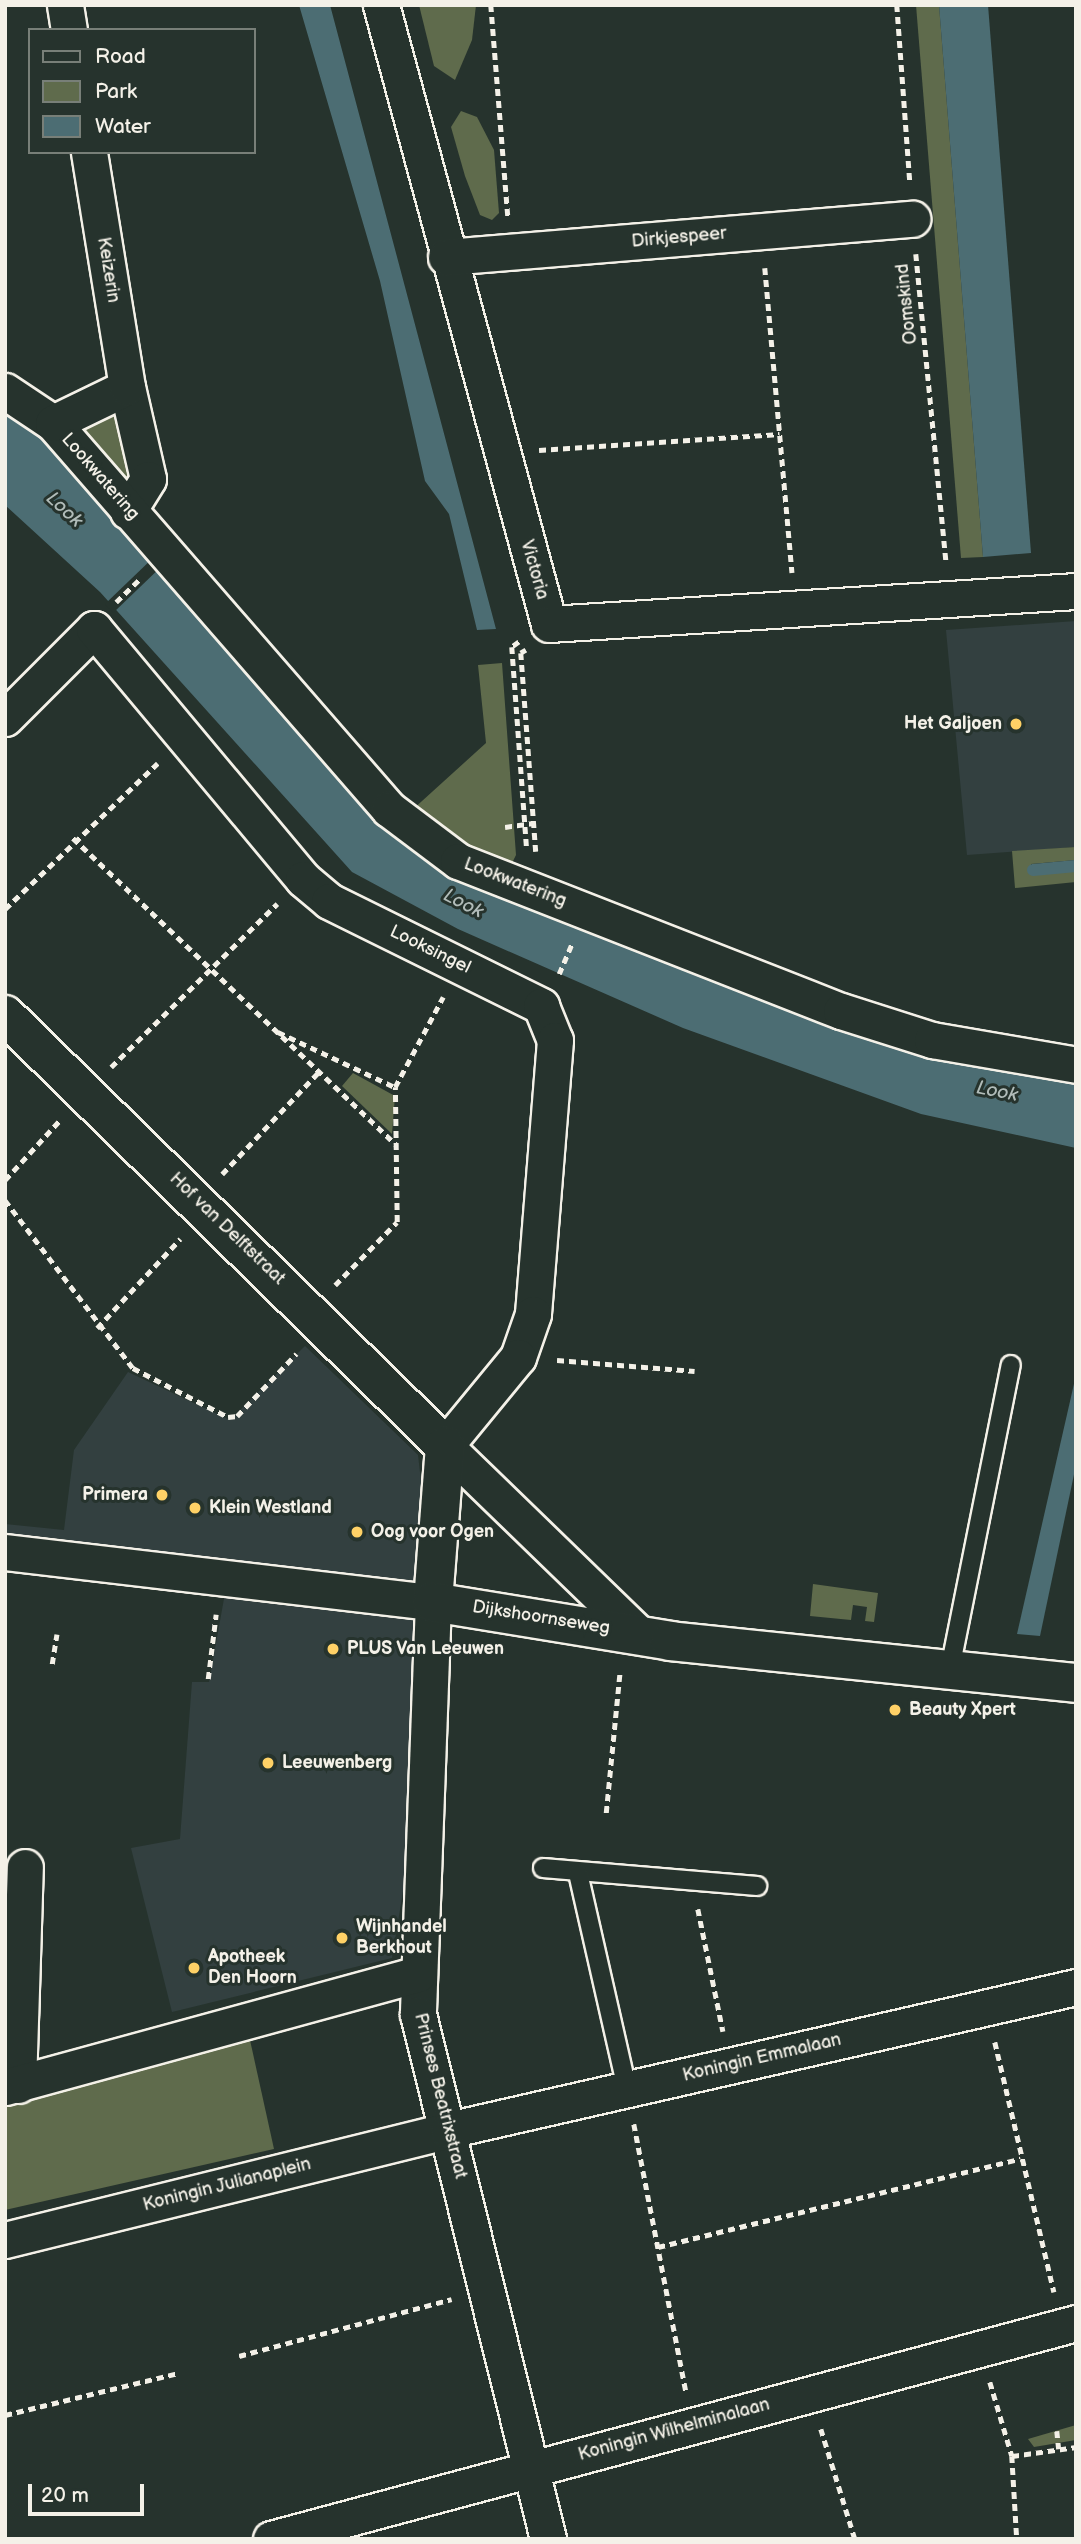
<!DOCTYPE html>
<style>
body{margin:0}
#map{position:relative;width:1081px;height:2544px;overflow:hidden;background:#26332d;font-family:"Balsamiq Sans",sans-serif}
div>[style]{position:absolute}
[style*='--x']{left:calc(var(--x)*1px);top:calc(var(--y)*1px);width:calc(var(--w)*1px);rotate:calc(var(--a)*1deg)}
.built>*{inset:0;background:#334040}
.green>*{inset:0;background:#5f6b4c}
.water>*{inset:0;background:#4c6d73}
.pier>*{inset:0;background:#26332d}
.stream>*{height:12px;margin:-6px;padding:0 6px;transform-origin:6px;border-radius:6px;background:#4c6d73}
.path>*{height:4.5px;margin-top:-2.25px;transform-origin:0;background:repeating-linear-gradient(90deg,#f4f1e8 0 7px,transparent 0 12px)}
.roads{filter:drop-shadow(2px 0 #f4f1e8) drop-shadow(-2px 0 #f4f1e8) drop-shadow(0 2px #f4f1e8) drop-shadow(0 -2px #f4f1e8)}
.service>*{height:18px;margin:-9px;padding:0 9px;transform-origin:9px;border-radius:9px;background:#26332d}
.minor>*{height:35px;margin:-17.5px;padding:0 17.5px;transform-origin:17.5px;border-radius:17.5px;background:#26332d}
.tertiary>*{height:38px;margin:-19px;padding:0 19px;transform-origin:19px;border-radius:19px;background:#26332d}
.dots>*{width:19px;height:19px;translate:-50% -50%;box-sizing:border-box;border:4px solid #26332d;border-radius:50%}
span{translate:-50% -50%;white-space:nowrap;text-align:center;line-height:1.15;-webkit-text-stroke:6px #26332d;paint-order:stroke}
.street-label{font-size:18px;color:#f4f1e8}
.poi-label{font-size:18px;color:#f4f1e8;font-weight:700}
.right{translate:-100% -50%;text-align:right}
.left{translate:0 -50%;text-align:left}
.water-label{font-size:19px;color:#b1bcb9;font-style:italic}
.frame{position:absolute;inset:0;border:7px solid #f4f1e8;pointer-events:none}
.legend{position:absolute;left:28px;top:28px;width:228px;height:126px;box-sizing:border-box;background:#26332d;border:2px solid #787f78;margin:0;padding:9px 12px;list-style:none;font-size:21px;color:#f4f1e8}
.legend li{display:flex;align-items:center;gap:14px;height:35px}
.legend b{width:35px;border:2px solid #787f78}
.scale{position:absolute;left:28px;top:2484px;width:116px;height:32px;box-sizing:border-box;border:4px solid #f4f1e8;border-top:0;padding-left:9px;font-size:21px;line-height:24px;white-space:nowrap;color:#f4f1e8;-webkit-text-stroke:5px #26332d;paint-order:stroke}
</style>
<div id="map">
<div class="built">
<div style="clip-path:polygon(1076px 621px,1076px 847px,967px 855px,946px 630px)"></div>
<div style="clip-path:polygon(305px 1346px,418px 1455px,422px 1490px,411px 1843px,392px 1958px,172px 2012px,131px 1848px,180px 1839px,192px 1682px,209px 1682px,229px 1571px,5px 1543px,5px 1524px,64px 1530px,74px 1450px,128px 1372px,230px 1420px)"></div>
</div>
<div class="green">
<div style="clip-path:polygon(419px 5px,476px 5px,472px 40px,455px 80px,434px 66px)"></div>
<div style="clip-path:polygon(916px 5px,939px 5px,983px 557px,961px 558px)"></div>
<div style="clip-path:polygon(461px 111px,477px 117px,494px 150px,499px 213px,492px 220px,480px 215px,465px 176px,451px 127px)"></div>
<div style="clip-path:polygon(120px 405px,136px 471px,128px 490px,77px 425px)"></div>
<div style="clip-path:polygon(502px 663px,516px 855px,511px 865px,459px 849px,411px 811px,486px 743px,478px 665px)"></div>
<div style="clip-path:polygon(1076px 847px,1076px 860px,1031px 864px,1031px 874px,1076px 870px,1076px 882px,1015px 888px,1012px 851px)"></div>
<div style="clip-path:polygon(353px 1073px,395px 1096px,392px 1134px,342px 1086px)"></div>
<div style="clip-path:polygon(813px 1584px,878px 1593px,874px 1622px,865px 1621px,867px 1607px,853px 1605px,851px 1620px,810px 1616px)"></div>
<div style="clip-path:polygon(248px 2031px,274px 2149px,5px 2210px,5px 2103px)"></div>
<div style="clip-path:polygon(1076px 2425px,1076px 2440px,1034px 2447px,1028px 2439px)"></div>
</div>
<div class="water">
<div style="clip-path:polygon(299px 5px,330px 5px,496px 629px,477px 630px,449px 514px,425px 481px,380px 281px)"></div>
<div style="clip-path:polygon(939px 5px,988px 5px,1031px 553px,983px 557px)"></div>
<div style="clip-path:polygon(5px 408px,24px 417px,425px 854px,1076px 1078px,1076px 1148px,921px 1114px,683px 1028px,458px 929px,352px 872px,100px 592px,5px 505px)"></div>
<div style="clip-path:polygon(1076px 1375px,1076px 1465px,1040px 1636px,1017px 1634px)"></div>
</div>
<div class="pier">
<div style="clip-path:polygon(156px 555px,164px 564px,113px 613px,105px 604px)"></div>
</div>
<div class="stream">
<div style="--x:1033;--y:870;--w:43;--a:-5.3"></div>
</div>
<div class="path">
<div style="--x:491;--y:5;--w:213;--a:85.4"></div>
<div style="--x:897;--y:5;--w:177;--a:85.8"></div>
<div style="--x:916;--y:254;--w:309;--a:84.4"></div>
<div style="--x:765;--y:268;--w:306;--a:84.9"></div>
<div style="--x:539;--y:450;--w:241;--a:-3.8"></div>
<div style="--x:116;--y:602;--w:33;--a:-44"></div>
<div style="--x:519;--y:642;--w:9;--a:144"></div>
<div style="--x:512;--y:647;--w:204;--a:85.8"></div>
<div style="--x:526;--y:650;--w:6;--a:149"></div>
<div style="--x:521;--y:653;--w:199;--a:85.7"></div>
<div style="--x:505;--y:827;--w:27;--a:-8"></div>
<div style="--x:73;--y:838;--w:446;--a:43.5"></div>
<div style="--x:5;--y:909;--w:211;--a:-43.7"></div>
<div style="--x:559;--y:974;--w:33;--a:-67"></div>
<div style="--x:278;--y:1032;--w:129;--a:25.2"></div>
<div style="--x:111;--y:1067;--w:233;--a:-44.5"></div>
<div style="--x:222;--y:1174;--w:139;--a:-46.5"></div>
<div style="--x:5;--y:1180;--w:80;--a:-47.5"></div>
<div style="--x:5;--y:1200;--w:211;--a:52.7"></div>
<div style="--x:133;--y:1368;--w:107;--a:27.3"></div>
<div style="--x:228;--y:1417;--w:9;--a:-6"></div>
<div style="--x:237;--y:1416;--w:86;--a:-46.4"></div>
<div style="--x:335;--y:1285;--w:88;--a:-45.5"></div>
<div style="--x:397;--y:1222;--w:135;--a:-90.8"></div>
<div style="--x:395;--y:1087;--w:102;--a:-61.9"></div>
<div style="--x:97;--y:1328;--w:122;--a:-47"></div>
<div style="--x:557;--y:1360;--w:138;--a:4.6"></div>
<div style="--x:52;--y:1664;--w:30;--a:-81"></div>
<div style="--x:208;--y:1679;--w:65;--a:-83"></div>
<div style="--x:606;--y:1813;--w:143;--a:-84.4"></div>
<div style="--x:698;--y:1909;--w:125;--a:78.4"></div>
<div style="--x:995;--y:2042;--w:257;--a:76.7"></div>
<div style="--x:634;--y:2124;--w:272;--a:79"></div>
<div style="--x:658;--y:2247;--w:373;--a:-13.7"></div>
<div style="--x:239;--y:2356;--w:220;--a:-15"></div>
<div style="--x:990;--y:2382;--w:77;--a:73.4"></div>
<div style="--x:1012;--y:2456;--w:83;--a:86.6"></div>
<div style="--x:5;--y:2415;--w:179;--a:-13.6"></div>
<div style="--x:821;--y:2429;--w:115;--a:72.8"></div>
<div style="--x:1057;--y:2431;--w:18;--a:84"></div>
<div style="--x:1012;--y:2456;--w:65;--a:-8"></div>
</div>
<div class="roads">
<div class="service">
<div style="--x:950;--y:1669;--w:310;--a:-78.7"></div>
<div style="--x:543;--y:1868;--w:215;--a:4.8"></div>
<div style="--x:578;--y:1873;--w:221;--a:77.2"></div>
</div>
<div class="minor">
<div style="--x:65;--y:5;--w:25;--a:81"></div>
<div style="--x:381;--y:5;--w:641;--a:74.82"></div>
<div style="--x:549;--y:624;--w:528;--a:-3.58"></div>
<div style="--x:446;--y:257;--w:468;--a:-4.7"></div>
<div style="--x:127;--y:387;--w:94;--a:77.1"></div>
<div style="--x:148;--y:479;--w:38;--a:122"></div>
<div style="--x:5;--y:391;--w:58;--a:33.7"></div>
<div style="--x:53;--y:423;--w:512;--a:48.96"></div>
<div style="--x:389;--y:809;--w:86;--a:37"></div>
<div style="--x:458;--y:861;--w:411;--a:21.4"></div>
<div style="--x:841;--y:1011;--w:96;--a:17.7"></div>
<div style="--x:932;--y:1040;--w:146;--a:9.8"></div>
<div style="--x:53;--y:423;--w:82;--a:-25.9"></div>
<div style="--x:127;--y:387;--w:238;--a:-99.2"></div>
<div style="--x:5;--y:718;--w:126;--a:-45"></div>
<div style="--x:94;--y:629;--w:326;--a:50.1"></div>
<div style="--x:303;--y:879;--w:34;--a:40"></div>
<div style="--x:329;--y:901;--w:237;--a:26.3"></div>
<div style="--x:541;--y:1006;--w:37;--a:68"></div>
<div style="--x:555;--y:1040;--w:275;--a:94.6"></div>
<div style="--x:533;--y:1314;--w:46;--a:109.2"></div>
<div style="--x:518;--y:1357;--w:115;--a:129.4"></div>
<div style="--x:445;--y:1446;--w:269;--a:44.1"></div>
<div style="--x:5;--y:1552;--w:431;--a:6.7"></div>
<div style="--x:433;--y:1602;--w:412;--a:92.1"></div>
<div style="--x:418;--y:2014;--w:541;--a:76.09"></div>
<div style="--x:18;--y:2085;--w:218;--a:-88.2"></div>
<div style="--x:5;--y:2087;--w:428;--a:-15.3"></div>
<div style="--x:5;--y:2240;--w:456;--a:-13.9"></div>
<div style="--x:448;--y:2130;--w:644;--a:-12.83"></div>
<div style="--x:271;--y:2539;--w:833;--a:-15.02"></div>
</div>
<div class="tertiary">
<div style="--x:5;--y:1015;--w:616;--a:44.41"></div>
<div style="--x:445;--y:1446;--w:156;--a:94.4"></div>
<div style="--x:433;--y:1602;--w:240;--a:9.3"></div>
<div style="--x:670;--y:1641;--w:408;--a:5.9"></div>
</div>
</div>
<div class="dots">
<div style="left:1016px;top:724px;background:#ffd166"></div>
<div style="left:162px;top:1495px;background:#ffd166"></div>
<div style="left:195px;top:1508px;background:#ffd166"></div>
<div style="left:357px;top:1532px;background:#ffd166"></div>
<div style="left:333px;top:1649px;background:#ffd166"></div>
<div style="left:895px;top:1710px;background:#ffd166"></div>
<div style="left:268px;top:1763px;background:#ffd166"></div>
<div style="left:342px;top:1938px;background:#ffd166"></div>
<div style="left:194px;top:1968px;background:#ffd166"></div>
</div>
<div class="street-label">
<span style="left:679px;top:238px;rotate:-5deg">Dirkjespeer</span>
<span style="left:108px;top:270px;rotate:81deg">Keizerin</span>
<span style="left:907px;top:304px;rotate:-96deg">Oomskind</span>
<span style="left:100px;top:477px;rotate:49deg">Lookwatering</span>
<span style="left:534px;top:570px;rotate:74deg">Victoria</span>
<span style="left:515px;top:883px;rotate:21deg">Lookwatering</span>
<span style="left:430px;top:950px;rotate:26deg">Looksingel</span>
<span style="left:227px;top:1229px;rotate:44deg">Hof van Delftstraat</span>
<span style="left:541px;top:1618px;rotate:9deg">Dijkshoornseweg</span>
<span style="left:762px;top:2058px;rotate:-13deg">Koningin Emmalaan</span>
<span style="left:440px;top:2096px;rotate:76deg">Prinses Beatrixstraat</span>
<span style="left:227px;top:2185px;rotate:-14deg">Koningin Julianaplein</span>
<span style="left:674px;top:2430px;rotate:-15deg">Koningin Wilhelminalaan</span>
</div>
<div class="poi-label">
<span class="right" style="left:1002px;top:724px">Het Galjoen</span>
<span class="right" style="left:148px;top:1495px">Primera</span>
<span class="left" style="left:209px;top:1508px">Klein Westland</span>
<span class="left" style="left:371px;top:1532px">Oog voor Ogen</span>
<span class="left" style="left:347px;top:1649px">PLUS Van Leeuwen</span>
<span class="left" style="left:909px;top:1710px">Beauty Xpert</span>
<span class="left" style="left:282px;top:1763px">Leeuwenberg</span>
<span class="left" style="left:356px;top:1938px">Wijnhandel<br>Berkhout</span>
<span class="left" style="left:208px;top:1968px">Apotheek<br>Den Hoorn</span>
</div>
<div class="water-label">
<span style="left:64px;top:510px;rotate:43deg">Look</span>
<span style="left:463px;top:904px;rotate:27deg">Look</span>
<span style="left:997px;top:1092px;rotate:11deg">Look</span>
</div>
<div class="frame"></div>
<ul class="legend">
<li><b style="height:9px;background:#26332d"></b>Road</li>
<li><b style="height:19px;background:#5f6b4c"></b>Park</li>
<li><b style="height:19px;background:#4c6d73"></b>Water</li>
</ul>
<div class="scale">20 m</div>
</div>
